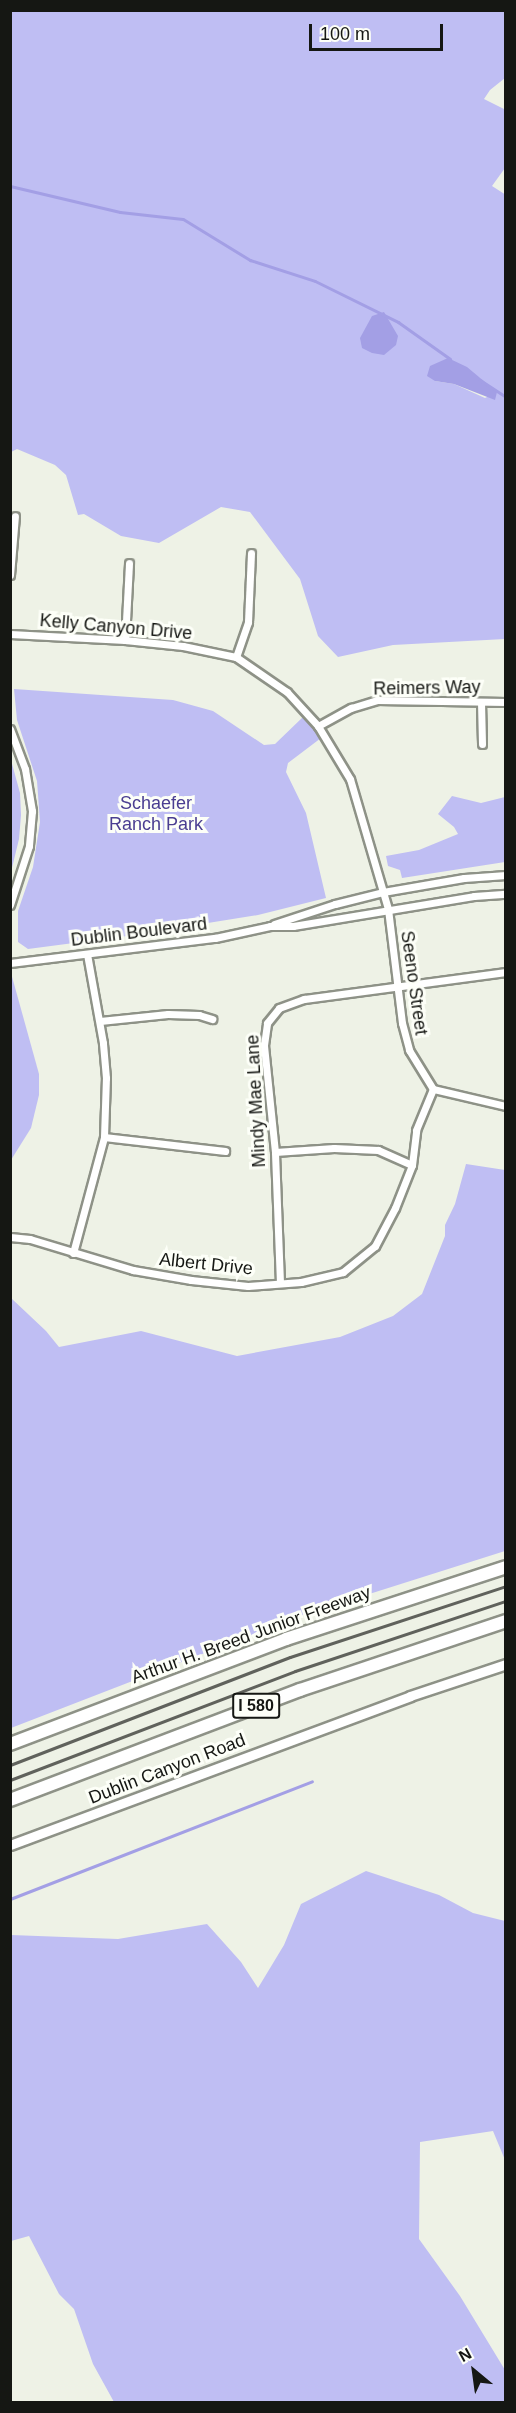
<!DOCTYPE html>
<style>
body{margin:0}
#map{position:relative;width:516px;height:2413px;overflow:hidden;background:#eef2e6;font-family:Arial,sans-serif}
div>[style]{position:absolute}
[style*='--x']{left:calc(var(--x)*1px);top:calc(var(--y)*1px);width:calc(var(--w)*1px);rotate:calc(var(--a)*1deg)}
.green>*{inset:0;background:#bfbef3}
.water>*{inset:0;background:#a39fe5}
.stream>*{height:3px;margin:-1.5px;padding:0 1.5px;transform-origin:1.5px;border-radius:1.5px;background:#a39fe5}
.roads{filter:drop-shadow(2px 0 #8e9287) drop-shadow(-2px 0 #8e9287) drop-shadow(0 2px #8e9287) drop-shadow(0 -2px #8e9287)}
.street>*{height:7px;margin:-3.5px;padding:0 3.5px;transform-origin:3.5px;border-radius:3.5px;background:#fff}
.secondary>*{height:9px;margin:-4.5px;padding:0 4.5px;transform-origin:4.5px;border-radius:4.5px;background:#fff}
.highway>*{height:12px;margin:-6px;padding:0 6px;transform-origin:6px;border-radius:6px;background:#fff}
.rail>*{height:3px;margin:-1.5px;padding:0 1.5px;transform-origin:1.5px;border-radius:1.5px;background:#60625c}
span{translate:-50% -50%;white-space:nowrap;text-align:center;line-height:1.15;-webkit-text-stroke:6px #fdfff8;paint-order:stroke}
.shield-label span{padding:2px 4px;background:#fdfff8;border:2px solid;border-radius:4px;-webkit-text-stroke-width:0}
.shield-label{font-size:16px;color:#151713;font-weight:700}
.street-label{font-size:18px;color:#151713}
.park-label{font-size:18px;color:#4a3e91}
.frame{position:absolute;inset:0;border:12px solid #151713;pointer-events:none}
.north{position:absolute;left:444px;top:2341px;width:60px;height:60px;-webkit-text-stroke:4px #fdfff8;paint-order:stroke;rotate:331deg;font-size:16px;font-weight:700;line-height:24px;text-align:center;color:#151713}
.north::after{content:'';display:block;margin:auto;width:21px;height:27px;background:#151713;clip-path:polygon(50% 0,100% 100%,50% 72%,0 100%)}
.scale{position:absolute;left:309px;top:24px;width:134px;height:27px;box-sizing:border-box;border:3px solid #151713;border-top:0;padding-left:8px;font-size:18px;line-height:21px;white-space:nowrap;color:#151713;-webkit-text-stroke:4px #fdfff8;paint-order:stroke}
</style>
<div id="map">
<div class="green">
<div style="clip-path:polygon(evenodd,11px 11px,505px 11px,505px 78px,490px 90px,484px 99px,506px 110px,505px 168px,492px 186px,506px 195px,505px 639px,393px 645px,338px 657px,318px 636px,300px 579px,250px 512px,221px 507px,159px 543px,121px 536px,84px 514px,78px 515px,66px 475px,55px 465px,17px 449px,11px 452px,11px 11px,477px 376px,497px 392px,485px 398px,454px 384px,435px 381px,477px 376px)"></div>
<div style="clip-path:polygon(14px 689px,173px 700px,213px 711px,264px 745px,275px 744px,303px 717px,321px 738px,288px 763px,286px 772px,306px 813px,326px 898px,258px 915px,127px 936px,28px 949px,18px 942px,18px 911px,33px 867px,40px 822px,37px 781px,17px 720px)"></div>
<div style="clip-path:polygon(11px 760px,20px 793px,21px 815px,19px 839px,11px 872px)"></div>
<div style="clip-path:polygon(452px 796px,481px 803px,505px 797px,505px 862px,402px 878px,400px 870px,388px 866px,386px 856px,419px 850px,458px 834px,454px 827px,438px 814px)"></div>
<div style="clip-path:polygon(11px 973px,39px 1074px,39px 1095px,31px 1128px,11px 1160px)"></div>
<div style="clip-path:polygon(466px 1164px,505px 1170px,505px 1551px,303px 1615px,11px 1728px,11px 1298px,46px 1331px,59px 1347px,141px 1331px,237px 1356px,340px 1337px,393px 1316px,422px 1294px,445px 1236px,445px 1225px,455px 1204px)"></div>
<div style="clip-path:polygon(366px 1871px,439px 1895px,473px 1913px,505px 1921px,505px 2160px,493px 2131px,420px 2142px,419px 2239px,460px 2296px,505px 2370px,505px 2402px,114px 2402px,93px 2364px,74px 2309px,59px 2294px,29px 2236px,11px 2241px,11px 1935px,118px 1939px,207px 1924px,241px 1962px,258px 1988px,284px 1945px,301px 1904px)"></div>
</div>
<div class="water">
<div style="clip-path:polygon(384px 312px,398px 336px,396px 345px,384px 355px,372px 353px,362px 348px,360px 338px,372px 316px)"></div>
<div style="clip-path:polygon(448px 358px,467px 367px,497px 392px,495px 400px,454px 384px,435px 381px,427px 376px,430px 366px)"></div>
</div>
<div class="stream">
<div style="--x:10;--y:186;--w:113;--a:13.3"></div>
<div style="--x:120;--y:212;--w:63;--a:6.3"></div>
<div style="--x:183;--y:219;--w:79;--a:31.5"></div>
<div style="--x:250;--y:260;--w:68;--a:17.9"></div>
<div style="--x:315;--y:281;--w:93;--a:26.3"></div>
<div style="--x:398;--y:322;--w:64;--a:35.4"></div>
<div style="--x:480;--y:380;--w:31;--a:33"></div>
<div style="--x:10;--y:1899;--w:324;--a:-21.3"></div>
</div>
<div class="roads">
<div class="street">
<div style="--x:10;--y:575;--w:59;--a:-85.2"></div>
<div style="--x:10;--y:634;--w:115;--a:3"></div>
<div style="--x:125;--y:640;--w:58;--a:5.9"></div>
<div style="--x:183;--y:646;--w:54;--a:11.7"></div>
<div style="--x:236;--y:657;--w:62;--a:34.5"></div>
<div style="--x:287;--y:692;--w:46;--a:47.6"></div>
<div style="--x:318;--y:726;--w:62;--a:58.9"></div>
<div style="--x:350;--y:779;--w:135;--a:73.7"></div>
<div style="--x:388;--y:909;--w:115;--a:83"></div>
<div style="--x:402;--y:1023;--w:28;--a:75"></div>
<div style="--x:409;--y:1050;--w:46;--a:58.4"></div>
<div style="--x:125;--y:640;--w:77;--a:-87"></div>
<div style="--x:236;--y:657;--w:37;--a:-71"></div>
<div style="--x:248;--y:622;--w:69;--a:-87.5"></div>
<div style="--x:481;--y:702;--w:42;--a:88.6"></div>
<div style="--x:318;--y:726;--w:38;--a:-29"></div>
<div style="--x:351;--y:708;--w:27;--a:-17"></div>
<div style="--x:377;--y:700;--w:129;--a:0.9"></div>
<div style="--x:10;--y:729;--w:43;--a:69.4"></div>
<div style="--x:25;--y:769;--w:43;--a:80.5"></div>
<div style="--x:32;--y:811;--w:35;--a:95"></div>
<div style="--x:29;--y:846;--w:62;--a:107.9"></div>
<div style="--x:274;--y:924;--w:64;--a:-18.2"></div>
<div style="--x:335;--y:904;--w:49;--a:-14"></div>
<div style="--x:383;--y:892;--w:82;--a:-9.8"></div>
<div style="--x:464;--y:878;--w:42;--a:-4.1"></div>
<div style="--x:10;--y:963;--w:207;--a:-7"></div>
<div style="--x:215;--y:938;--w:56;--a:-12.3"></div>
<div style="--x:270;--y:926;--w:23;--a:0"></div>
<div style="--x:293;--y:926;--w:183;--a:-9.4"></div>
<div style="--x:474;--y:896;--w:32;--a:-4"></div>
<div style="--x:100;--y:1021;--w:68;--a:-5.9"></div>
<div style="--x:168;--y:1014;--w:31;--a:2"></div>
<div style="--x:199;--y:1015;--w:14;--a:17"></div>
<div style="--x:433;--y:1089;--w:75;--a:13.1"></div>
<div style="--x:104;--y:1137;--w:122;--a:6.6"></div>
<div style="--x:275;--y:1152;--w:59;--a:-3.9"></div>
<div style="--x:334;--y:1148;--w:44;--a:2.6"></div>
<div style="--x:378;--y:1150;--w:37;--a:24"></div>
<div style="--x:10;--y:1237;--w:20;--a:6"></div>
<div style="--x:30;--y:1239;--w:108;--a:16.8"></div>
<div style="--x:133;--y:1270;--w:59;--a:9.8"></div>
<div style="--x:191;--y:1280;--w:57;--a:6"></div>
<div style="--x:248;--y:1286;--w:53;--a:-4.3"></div>
<div style="--x:301;--y:1282;--w:43;--a:-13.4"></div>
<div style="--x:343;--y:1272;--w:41;--a:-39.1"></div>
<div style="--x:375;--y:1246;--w:43;--a:-62.2"></div>
<div style="--x:395;--y:1208;--w:46;--a:-68.4"></div>
<div style="--x:412;--y:1165;--w:35;--a:-83"></div>
<div style="--x:416;--y:1130;--w:44;--a:-67.5"></div>
<div style="--x:73;--y:1253;--w:120;--a:-75"></div>
<div style="--x:104;--y:1137;--w:59;--a:-88.1"></div>
<div style="--x:106;--y:1078;--w:35;--a:-95"></div>
<div style="--x:103;--y:1043;--w:90;--a:-100.2"></div>
<div style="--x:280;--y:1283;--w:131;--a:-92.2"></div>
<div style="--x:275;--y:1152;--w:108;--a:-95.9"></div>
<div style="--x:264;--y:1045;--w:22;--a:-82"></div>
<div style="--x:267;--y:1023;--w:19;--a:-51"></div>
<div style="--x:279;--y:1008;--w:27;--a:-20"></div>
<div style="--x:304;--y:999;--w:204;--a:-7.6"></div>
</div>
<div class="secondary">
<div style="--x:10;--y:1845;--w:427;--a:-20.4"></div>
<div style="--x:410;--y:1696;--w:101;--a:-18.4"></div>
</div>
<div class="highway">
<div style="--x:10;--y:1744;--w:295;--a:-20.8"></div>
<div style="--x:286;--y:1639;--w:231;--a:-18.1"></div>
<div style="--x:10;--y:1800;--w:310;--a:-20.8"></div>
<div style="--x:300;--y:1690;--w:217;--a:-18.5"></div>
</div>
</div>
<div class="rail">
<div style="--x:10;--y:1765;--w:300;--a:-21.1"></div>
<div style="--x:290;--y:1657;--w:227;--a:-18.2"></div>
<div style="--x:10;--y:1780;--w:305;--a:-20.9"></div>
<div style="--x:295;--y:1671;--w:222;--a:-18.4"></div>
</div>
<div class="shield-label">
<span style="left:256px;top:1706px">I 580</span>
</div>
<div class="street-label">
<span style="left:116px;top:627px;rotate:5deg">Kelly Canyon Drive</span>
<span style="left:427px;top:688px;rotate:-1deg">Reimers Way</span>
<span style="left:139px;top:932px;rotate:-7deg">Dublin Boulevard</span>
<span style="left:414px;top:983px;rotate:82deg">Seeno Street</span>
<span style="left:256px;top:1101px;rotate:-93deg">Mindy Mae Lane</span>
<span style="left:206px;top:1264px;rotate:6deg">Albert Drive</span>
<span style="left:251px;top:1635px;rotate:-20deg">Arthur H. Breed Junior Freeway</span>
<span style="left:167px;top:1769px;rotate:-21deg">Dublin Canyon Road</span>
</div>
<div class="park-label">
<span style="left:156px;top:814px">Schaefer<br>Ranch Park</span>
</div>
<div class="frame"></div>
<div class="north">N</div>
<div class="scale">100 m</div>
</div>
